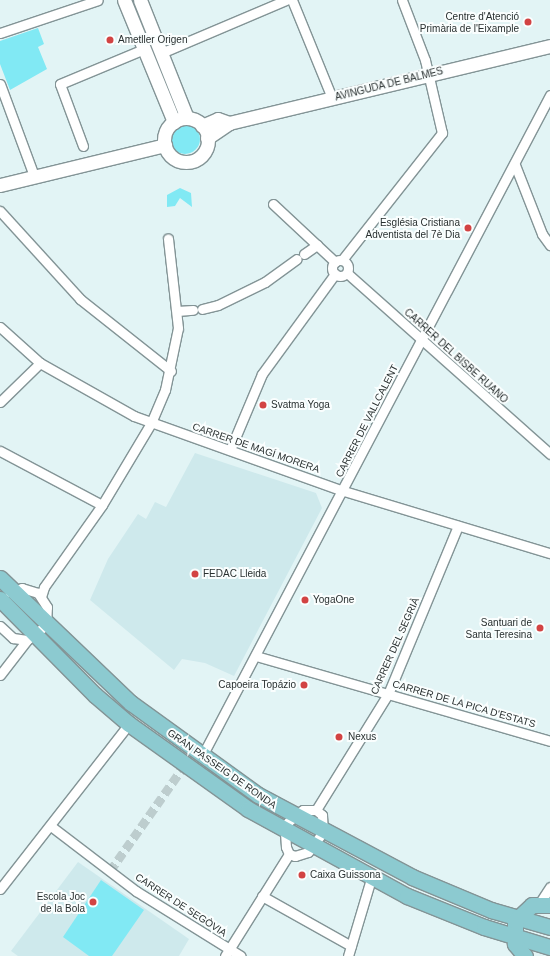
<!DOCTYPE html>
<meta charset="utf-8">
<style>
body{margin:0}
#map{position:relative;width:550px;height:956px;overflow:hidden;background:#e2f4f5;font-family:Helvetica,sans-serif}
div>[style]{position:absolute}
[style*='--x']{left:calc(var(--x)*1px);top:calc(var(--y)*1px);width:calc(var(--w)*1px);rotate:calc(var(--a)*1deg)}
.built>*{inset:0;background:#cee9ec}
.green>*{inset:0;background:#81e9f4}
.round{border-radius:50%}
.street-tunnel>*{height:9px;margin-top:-4.5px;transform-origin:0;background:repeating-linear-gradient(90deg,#bdcdce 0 9px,transparent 0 13.5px)}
.roads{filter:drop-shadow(1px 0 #839496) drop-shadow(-1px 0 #839496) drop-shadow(0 1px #839496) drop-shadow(0 -1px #839496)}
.street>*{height:9px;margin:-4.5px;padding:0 4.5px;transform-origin:4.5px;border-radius:4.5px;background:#fff}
.street>.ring{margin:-4.5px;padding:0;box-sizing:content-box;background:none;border:9px solid #fff;border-radius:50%}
.secondary>*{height:13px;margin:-6.5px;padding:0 6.5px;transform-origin:6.5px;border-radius:6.5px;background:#fff}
.secondary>.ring{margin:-6.5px;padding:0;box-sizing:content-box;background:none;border:13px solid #fff;border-radius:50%}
.primary>*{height:15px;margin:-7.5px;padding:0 7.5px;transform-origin:7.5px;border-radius:7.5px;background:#8ccad0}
.dots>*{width:11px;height:11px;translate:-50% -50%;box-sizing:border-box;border:2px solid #fafefe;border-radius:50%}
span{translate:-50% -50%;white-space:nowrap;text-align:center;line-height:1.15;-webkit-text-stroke:4px #fafefe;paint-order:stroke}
.poi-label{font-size:10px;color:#293030}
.right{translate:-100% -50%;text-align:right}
.left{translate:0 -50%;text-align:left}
.street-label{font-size:10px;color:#293030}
</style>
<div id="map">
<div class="built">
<div style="clip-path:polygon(195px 453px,316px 493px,322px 508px,234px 676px,205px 663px,182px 659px,174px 670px,90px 600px,108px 559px,138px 514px,146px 519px,155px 502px,166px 507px)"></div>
<div style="clip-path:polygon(78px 862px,189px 939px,179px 956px,18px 956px,11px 951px)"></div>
</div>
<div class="green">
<div style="clip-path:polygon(38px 28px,44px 44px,38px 47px,47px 69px,10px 90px,0 64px,0 41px)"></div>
<div class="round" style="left:170px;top:124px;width:30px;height:30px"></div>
<div style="clip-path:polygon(180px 188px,191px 193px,192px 207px,180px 198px,175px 206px,167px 207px,167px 195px)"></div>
<div style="clip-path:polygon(101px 880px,144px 910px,112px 956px,89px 956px,63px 937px)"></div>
</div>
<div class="street-tunnel">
<div style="--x:110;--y:871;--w:128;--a:-54.8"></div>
</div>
<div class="roads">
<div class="street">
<div style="--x:292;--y:0;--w:106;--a:67.8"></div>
<div style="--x:0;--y:33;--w:103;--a:-18.6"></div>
<div style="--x:161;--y:53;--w:136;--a:-23"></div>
<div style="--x:0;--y:84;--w:98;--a:69.7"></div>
<div style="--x:83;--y:146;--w:66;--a:-110.4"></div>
<div style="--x:60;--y:84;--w:91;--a:-22.6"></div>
<div style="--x:515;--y:165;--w:74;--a:68.6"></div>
<div style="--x:542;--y:234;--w:14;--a:54"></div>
<div style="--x:273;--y:204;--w:85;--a:43.1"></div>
<div style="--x:0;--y:211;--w:119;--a:47.7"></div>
<div style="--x:80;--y:299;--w:116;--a:38.4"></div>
<div style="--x:304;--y:254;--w:16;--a:-35"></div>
<div class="ring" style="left:332px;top:260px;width:7px;height:7px"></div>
<div style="--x:342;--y:260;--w:162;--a:-51.8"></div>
<div style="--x:442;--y:133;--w:75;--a:-103.1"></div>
<div style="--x:425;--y:60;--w:64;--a:-111"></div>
<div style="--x:347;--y:273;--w:272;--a:41.7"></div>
<div style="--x:202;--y:309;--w:16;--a:-14"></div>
<div style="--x:218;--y:305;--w:52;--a:-26.1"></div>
<div style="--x:265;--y:282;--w:39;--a:-36"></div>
<div style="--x:177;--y:311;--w:16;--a:-4"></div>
<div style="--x:0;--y:327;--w:54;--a:42"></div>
<div style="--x:40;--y:363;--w:108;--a:29.4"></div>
<div style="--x:134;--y:416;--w:223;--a:19.7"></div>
<div style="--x:344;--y:491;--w:215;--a:16.8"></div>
<div style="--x:0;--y:402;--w:56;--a:-44.3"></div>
<div style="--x:230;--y:450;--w:82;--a:-67.2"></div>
<div style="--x:262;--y:374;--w:124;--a:-53.9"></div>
<div style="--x:0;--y:451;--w:115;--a:27.9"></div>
<div style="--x:41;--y:597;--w:10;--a:-73"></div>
<div style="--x:44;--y:587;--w:100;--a:-54.7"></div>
<div style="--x:102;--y:505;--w:96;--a:-59.1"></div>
<div style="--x:151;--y:423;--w:36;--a:-67"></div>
<div style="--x:165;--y:390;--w:63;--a:-78.2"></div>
<div style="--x:178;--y:328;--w:90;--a:-96.4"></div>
<div style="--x:0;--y:626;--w:18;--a:43"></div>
<div style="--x:13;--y:638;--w:14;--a:8"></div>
<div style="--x:27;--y:640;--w:24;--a:-38"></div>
<div style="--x:46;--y:625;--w:18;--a:-87"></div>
<div style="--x:47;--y:607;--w:17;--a:-123"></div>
<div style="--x:38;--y:593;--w:17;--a:-163"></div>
<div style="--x:22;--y:588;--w:13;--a:162"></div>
<div style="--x:256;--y:656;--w:306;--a:16.1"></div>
<div style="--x:0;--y:675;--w:44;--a:-52.4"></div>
<div style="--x:202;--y:756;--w:747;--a:-62.23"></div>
<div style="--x:303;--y:810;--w:13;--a:0"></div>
<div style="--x:316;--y:810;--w:8;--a:40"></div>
<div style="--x:322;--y:815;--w:17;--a:87"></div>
<div style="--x:323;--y:832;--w:25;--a:127"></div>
<div style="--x:308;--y:852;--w:14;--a:163"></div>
<div style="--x:295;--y:856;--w:6;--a:-162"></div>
<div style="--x:289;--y:854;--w:8;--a:-113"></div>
<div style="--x:286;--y:847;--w:16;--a:-94"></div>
<div style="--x:285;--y:831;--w:9;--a:-72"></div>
<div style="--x:288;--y:822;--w:19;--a:-39"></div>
<div style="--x:316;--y:810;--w:137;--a:-58.2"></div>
<div style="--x:388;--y:694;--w:182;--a:-67.4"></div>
<div style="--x:52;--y:827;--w:106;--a:37.3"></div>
<div style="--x:136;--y:891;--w:123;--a:31.8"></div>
<div style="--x:0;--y:889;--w:209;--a:-52"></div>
<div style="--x:262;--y:896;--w:102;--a:29.3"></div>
<div style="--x:539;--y:904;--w:20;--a:-57"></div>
<div style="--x:225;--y:956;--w:120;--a:-57.9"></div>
<div style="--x:348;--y:956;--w:80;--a:-73.4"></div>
</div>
<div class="secondary">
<div style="--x:124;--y:0;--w:132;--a:67.7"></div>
<div style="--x:140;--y:0;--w:127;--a:68.3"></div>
<div class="ring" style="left:164px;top:118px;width:31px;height:31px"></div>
<div style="--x:202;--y:126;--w:17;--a:-24"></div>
<div style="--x:218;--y:119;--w:12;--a:20"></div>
<div style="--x:229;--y:123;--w:330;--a:-13.5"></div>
<div style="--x:207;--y:138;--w:27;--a:-34"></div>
<div style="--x:0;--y:185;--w:170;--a:-13.6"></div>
</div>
<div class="primary">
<div style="--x:0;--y:578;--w:181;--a:43.7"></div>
<div style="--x:131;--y:703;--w:157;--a:35.9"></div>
<div style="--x:258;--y:795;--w:174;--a:28"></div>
<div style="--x:412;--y:877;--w:86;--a:22.7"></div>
<div style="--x:491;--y:910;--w:61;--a:16.1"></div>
<div style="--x:0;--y:599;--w:135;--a:45.3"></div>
<div style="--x:95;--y:695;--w:45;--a:40.5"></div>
<div style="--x:129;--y:724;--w:146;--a:35.5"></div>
<div style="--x:248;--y:809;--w:181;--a:28.7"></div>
<div style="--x:407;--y:896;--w:83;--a:21.9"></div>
<div style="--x:484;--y:927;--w:69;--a:16.9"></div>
<div style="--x:525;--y:956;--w:16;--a:-130"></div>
<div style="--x:515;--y:944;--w:23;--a:-90"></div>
<div style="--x:515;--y:921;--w:23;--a:-43"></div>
<div style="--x:532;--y:905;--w:18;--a:0"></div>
</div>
</div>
<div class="dots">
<div style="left:528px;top:22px;background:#d24343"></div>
<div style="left:110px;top:40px;background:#d24343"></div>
<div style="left:468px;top:228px;background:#d24343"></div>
<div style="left:263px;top:405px;background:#d24343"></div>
<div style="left:195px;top:574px;background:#d24343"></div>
<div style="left:305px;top:600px;background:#d24343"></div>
<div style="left:540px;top:628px;background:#d24343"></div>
<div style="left:304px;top:685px;background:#d24343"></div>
<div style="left:339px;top:737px;background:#d24343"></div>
<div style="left:302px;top:875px;background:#d24343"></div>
<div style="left:93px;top:902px;background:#d24343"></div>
</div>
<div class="poi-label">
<span class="right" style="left:519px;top:22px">Centre d'Atenció<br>Primària de l'Eixample</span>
<span class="left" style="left:118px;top:40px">Ametller Origen</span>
<span class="right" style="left:460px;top:228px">Església Cristiana<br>Adventista del 7è Dia</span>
<span class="left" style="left:271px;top:405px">Svatma Yoga</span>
<span class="left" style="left:203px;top:574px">FEDAC Lleida</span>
<span class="left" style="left:313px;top:600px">YogaOne</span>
<span class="right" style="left:532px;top:628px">Santuari de<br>Santa Teresina</span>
<span class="right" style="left:296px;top:685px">Capoeira Topázio</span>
<span class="left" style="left:348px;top:737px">Nexus</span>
<span class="left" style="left:310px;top:875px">Caixa Guissona</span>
<span class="right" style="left:85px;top:902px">Escola Joc<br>de la Bola</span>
</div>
<div class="street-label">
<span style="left:389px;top:84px;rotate:-14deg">AVINGUDA DE BALMES</span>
<span style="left:456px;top:356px;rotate:42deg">CARRER DEL BISBE RUANO</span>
<span style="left:367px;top:421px;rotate:-63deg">CARRER DE VALLCALENT</span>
<span style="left:256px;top:448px;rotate:19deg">CARRER DE MAGÍ MORERA</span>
<span style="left:395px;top:646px;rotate:-66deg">CARRER DEL SEGRIÀ</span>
<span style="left:464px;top:704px;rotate:16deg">CARRER DE LA PICA D'ESTATS</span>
<span style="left:222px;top:769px;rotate:35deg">GRAN PASSEIG DE RONDA</span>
<span style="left:181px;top:905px;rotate:33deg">CARRER DE SEGÒVIA</span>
</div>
</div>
